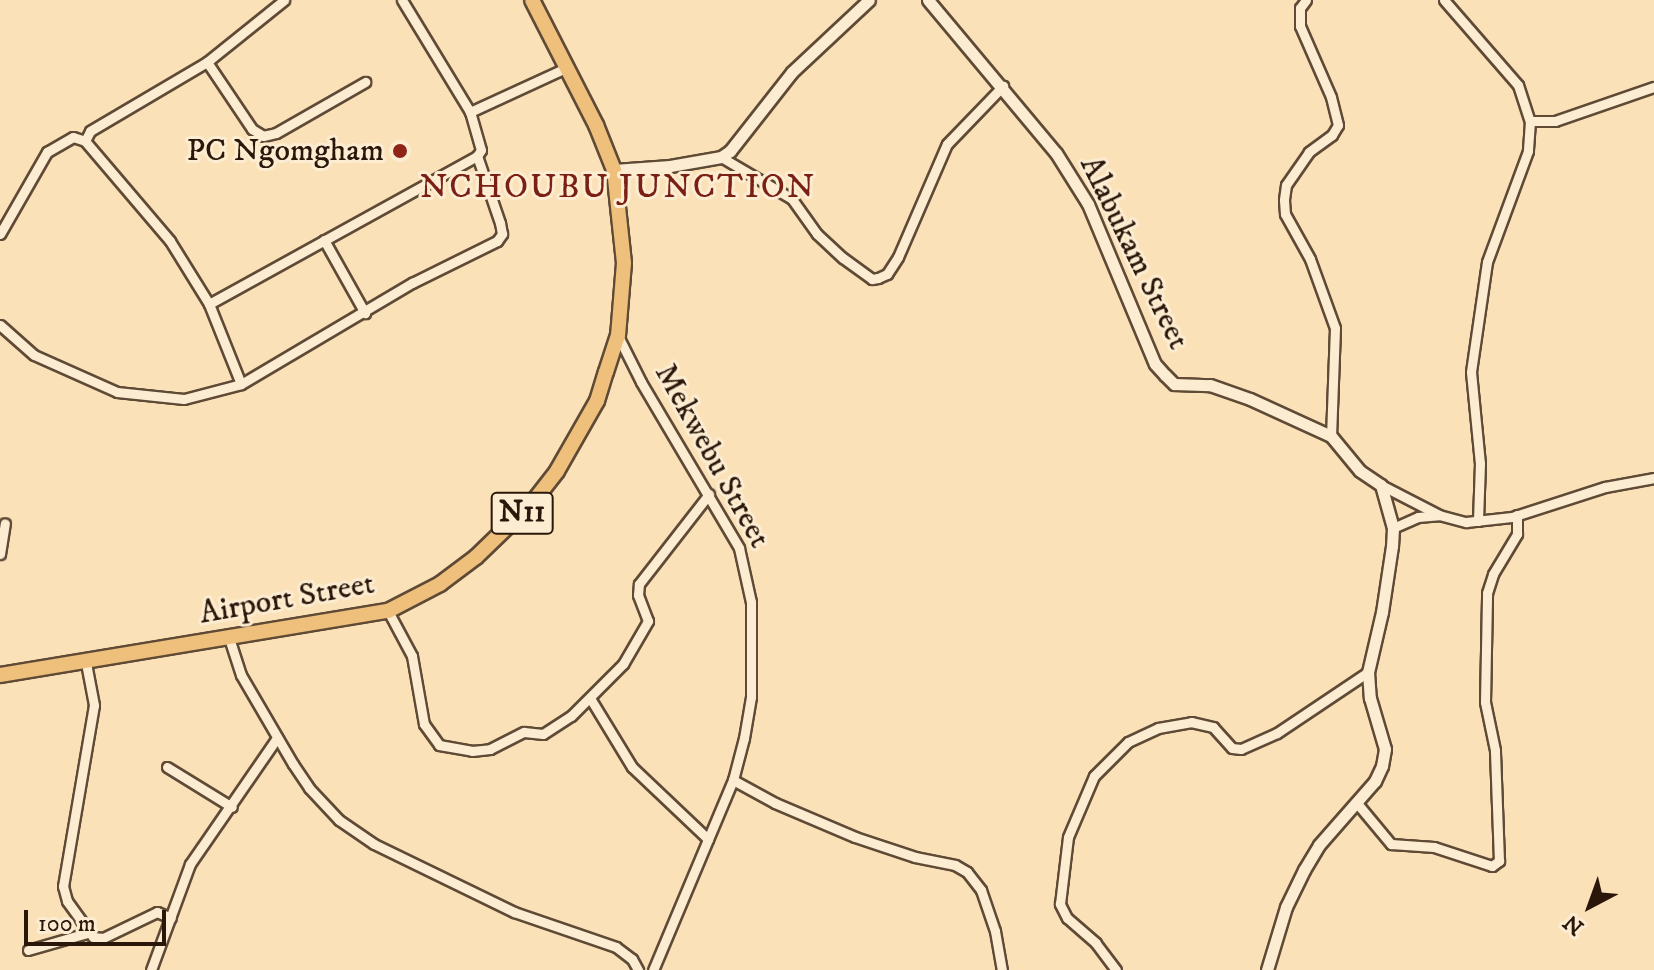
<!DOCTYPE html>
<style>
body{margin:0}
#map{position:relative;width:1654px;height:970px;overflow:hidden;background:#fbe1b8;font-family:"IM FELL DW Pica",serif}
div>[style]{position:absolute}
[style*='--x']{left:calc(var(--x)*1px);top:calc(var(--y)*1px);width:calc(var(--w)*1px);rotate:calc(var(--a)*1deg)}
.roads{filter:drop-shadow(2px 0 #5f4a36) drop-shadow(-2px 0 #5f4a36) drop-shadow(0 2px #5f4a36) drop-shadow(0 -2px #5f4a36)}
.minor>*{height:9px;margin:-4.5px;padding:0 4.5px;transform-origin:4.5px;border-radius:4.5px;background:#fcecd1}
.tertiary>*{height:11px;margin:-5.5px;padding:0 5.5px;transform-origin:5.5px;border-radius:5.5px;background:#fcecd1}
.trunk>*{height:14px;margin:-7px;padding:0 7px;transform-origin:7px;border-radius:7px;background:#eec07c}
.dots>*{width:22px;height:22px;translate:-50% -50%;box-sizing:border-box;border:4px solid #fcecd1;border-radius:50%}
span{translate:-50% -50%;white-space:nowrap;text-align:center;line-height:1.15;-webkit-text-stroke:6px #fcecd1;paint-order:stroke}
.shield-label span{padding:2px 6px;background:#fcecd1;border:2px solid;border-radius:6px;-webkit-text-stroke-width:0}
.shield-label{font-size:30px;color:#2b170a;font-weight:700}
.poi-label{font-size:32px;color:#2b170a}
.right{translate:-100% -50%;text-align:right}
.street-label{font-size:32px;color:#2b170a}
.neighbourhood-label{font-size:34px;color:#7a1f14;letter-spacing:2px}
.north{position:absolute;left:1550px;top:866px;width:80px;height:80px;-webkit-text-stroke:6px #fcecd1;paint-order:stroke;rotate:221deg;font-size:22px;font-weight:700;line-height:32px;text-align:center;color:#2b170a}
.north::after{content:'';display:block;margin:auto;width:28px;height:36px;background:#2b170a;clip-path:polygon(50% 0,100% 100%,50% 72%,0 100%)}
.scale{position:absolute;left:24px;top:910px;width:142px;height:36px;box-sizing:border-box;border:4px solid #2b170a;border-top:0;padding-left:10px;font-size:24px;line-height:28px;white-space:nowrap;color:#2b170a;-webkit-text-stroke:6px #fcecd1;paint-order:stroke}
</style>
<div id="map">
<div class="roads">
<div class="minor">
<div style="--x:402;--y:0;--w:131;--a:58.7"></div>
<div style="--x:1306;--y:0;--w:10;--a:127"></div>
<div style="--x:1300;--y:8;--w:18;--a:90"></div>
<div style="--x:1300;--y:26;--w:77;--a:66.4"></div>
<div style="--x:1331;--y:97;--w:29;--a:76"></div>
<div style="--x:1338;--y:125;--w:12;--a:121"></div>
<div style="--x:1332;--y:135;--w:29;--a:144"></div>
<div style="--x:1309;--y:152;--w:40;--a:124.9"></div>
<div style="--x:1286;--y:185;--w:15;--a:98"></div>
<div style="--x:1284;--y:200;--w:14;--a:86"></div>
<div style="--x:1285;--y:214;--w:51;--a:60.9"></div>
<div style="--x:1310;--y:259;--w:73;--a:70.1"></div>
<div style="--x:1335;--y:328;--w:108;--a:92.1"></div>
<div style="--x:1444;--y:0;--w:113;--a:49"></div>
<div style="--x:1518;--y:85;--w:38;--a:72"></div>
<div style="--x:1530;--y:121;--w:30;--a:94"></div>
<div style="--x:1528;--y:151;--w:118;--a:110.3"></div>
<div style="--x:1487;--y:262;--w:111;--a:98.3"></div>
<div style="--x:1471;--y:372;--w:91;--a:84.4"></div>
<div style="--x:1480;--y:463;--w:58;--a:92"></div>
<div style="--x:207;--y:62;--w:81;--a:56.1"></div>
<div style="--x:252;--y:129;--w:13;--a:32"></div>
<div style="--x:263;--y:136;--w:13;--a:-13"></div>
<div style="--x:276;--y:133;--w:103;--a:-29.8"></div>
<div style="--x:1530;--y:121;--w:25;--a:0"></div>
<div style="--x:1555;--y:121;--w:105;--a:-19"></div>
<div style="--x:85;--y:141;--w:11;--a:-63"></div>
<div style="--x:90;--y:131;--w:136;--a:-30.5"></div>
<div style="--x:207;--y:62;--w:99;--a:-38.8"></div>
<div style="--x:721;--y:157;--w:82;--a:30.6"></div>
<div style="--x:792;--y:199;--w:43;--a:54.5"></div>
<div style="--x:817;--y:234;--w:35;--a:43"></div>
<div style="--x:843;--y:258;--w:36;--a:36"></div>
<div style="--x:872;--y:279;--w:6;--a:-9"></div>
<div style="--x:878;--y:278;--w:10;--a:-24"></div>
<div style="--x:887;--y:274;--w:20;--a:-57"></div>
<div style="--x:898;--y:257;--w:123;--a:-66.6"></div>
<div style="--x:947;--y:144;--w:81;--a:-46"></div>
<div style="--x:0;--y:234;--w:95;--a:-60.2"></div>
<div style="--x:47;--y:152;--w:30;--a:-30"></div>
<div style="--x:73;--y:137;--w:13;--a:18"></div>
<div style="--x:85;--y:141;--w:131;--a:49.6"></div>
<div style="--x:170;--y:241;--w:74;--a:58.2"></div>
<div style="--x:209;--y:304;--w:86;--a:68.2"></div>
<div style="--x:324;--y:240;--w:84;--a:60.7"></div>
<div style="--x:209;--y:304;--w:306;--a:-28.9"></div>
<div style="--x:477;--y:156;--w:7;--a:-56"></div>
<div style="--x:481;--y:150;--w:40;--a:-106"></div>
<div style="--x:470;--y:112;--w:108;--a:-24.7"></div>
<div style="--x:0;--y:325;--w:45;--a:41.4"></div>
<div style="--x:34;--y:355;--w:91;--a:24"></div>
<div style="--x:117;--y:392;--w:67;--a:6"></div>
<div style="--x:184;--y:399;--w:59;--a:-14.7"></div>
<div style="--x:241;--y:384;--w:199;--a:-30.6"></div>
<div style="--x:412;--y:283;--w:95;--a:-26.3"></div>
<div style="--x:497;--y:241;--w:9;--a:-54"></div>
<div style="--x:502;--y:234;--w:11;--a:-100"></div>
<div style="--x:500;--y:223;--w:71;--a:-108.9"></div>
<div style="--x:618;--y:336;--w:51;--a:63.4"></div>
<div style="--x:641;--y:382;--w:193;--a:59.4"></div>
<div style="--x:739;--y:548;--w:55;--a:77.5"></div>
<div style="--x:751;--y:602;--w:95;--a:90"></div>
<div style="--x:751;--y:697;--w:42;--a:99.7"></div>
<div style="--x:744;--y:738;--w:43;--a:104.7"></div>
<div style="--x:733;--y:780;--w:206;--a:112.8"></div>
<div style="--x:1381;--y:485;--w:65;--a:27.3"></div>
<div style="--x:1439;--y:515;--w:28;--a:15"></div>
<div style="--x:1466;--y:522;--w:46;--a:-6.2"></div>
<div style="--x:1512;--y:517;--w:98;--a:-17.9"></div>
<div style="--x:1605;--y:487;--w:50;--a:-10.4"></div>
<div style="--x:1393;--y:528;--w:27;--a:-24"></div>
<div style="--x:1418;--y:517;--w:21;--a:-5"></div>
<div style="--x:0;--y:554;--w:31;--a:-81"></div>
<div style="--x:388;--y:611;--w:51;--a:61.9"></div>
<div style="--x:412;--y:656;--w:69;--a:80"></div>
<div style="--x:424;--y:724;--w:26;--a:54"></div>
<div style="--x:439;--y:745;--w:34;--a:10"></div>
<div style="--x:472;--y:751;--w:18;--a:-6"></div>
<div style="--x:490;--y:749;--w:38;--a:-27"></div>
<div style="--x:524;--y:732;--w:19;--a:6"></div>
<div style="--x:543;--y:734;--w:33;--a:-33"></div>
<div style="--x:571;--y:716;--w:74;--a:-45"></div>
<div style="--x:623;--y:664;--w:50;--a:-59.8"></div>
<div style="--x:648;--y:621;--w:28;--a:-111"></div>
<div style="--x:638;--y:595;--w:11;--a:-85"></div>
<div style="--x:639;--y:584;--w:114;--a:-52.1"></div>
<div style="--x:229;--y:638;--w:39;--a:72"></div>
<div style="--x:241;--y:675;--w:103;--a:59.7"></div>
<div style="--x:293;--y:764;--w:29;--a:56"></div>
<div style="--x:309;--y:788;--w:44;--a:46.8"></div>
<div style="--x:339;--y:820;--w:42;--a:34.4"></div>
<div style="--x:374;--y:844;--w:156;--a:25.9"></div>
<div style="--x:514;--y:912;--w:108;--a:18.9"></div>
<div style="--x:616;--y:947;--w:20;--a:37"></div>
<div style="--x:632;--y:959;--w:13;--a:61"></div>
<div style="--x:86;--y:663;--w:43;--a:79.2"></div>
<div style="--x:94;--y:705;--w:184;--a:99.7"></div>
<div style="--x:63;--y:886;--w:16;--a:75"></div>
<div style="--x:67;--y:901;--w:44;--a:54.2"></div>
<div style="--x:93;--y:937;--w:10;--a:6"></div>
<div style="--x:103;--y:938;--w:60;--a:-25.7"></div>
<div style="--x:157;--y:912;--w:15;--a:23"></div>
<div style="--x:590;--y:698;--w:81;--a:58.7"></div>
<div style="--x:632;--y:767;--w:105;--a:43.5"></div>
<div style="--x:167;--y:767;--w:76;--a:31.6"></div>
<div style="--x:733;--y:780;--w:48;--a:28.7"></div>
<div style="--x:775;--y:803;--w:87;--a:23"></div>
<div style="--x:855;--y:837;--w:63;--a:18.4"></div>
<div style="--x:915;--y:857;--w:41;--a:11.3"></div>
<div style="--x:955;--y:865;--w:14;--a:30"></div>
<div style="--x:967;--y:872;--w:23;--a:52"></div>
<div style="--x:981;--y:890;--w:43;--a:71.1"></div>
<div style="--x:995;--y:931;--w:40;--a:80"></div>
<div style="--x:1356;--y:802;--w:55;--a:50.2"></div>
<div style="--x:1391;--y:844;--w:43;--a:4"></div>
<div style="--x:1434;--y:847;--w:61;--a:18.1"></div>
<div style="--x:1492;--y:866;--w:9;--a:-36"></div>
<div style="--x:1499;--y:861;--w:111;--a:-92.1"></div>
<div style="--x:1495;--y:750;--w:49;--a:-101.8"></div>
<div style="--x:1485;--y:702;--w:109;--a:-88.9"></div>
<div style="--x:1487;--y:593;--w:20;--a:-72"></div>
<div style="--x:1493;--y:574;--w:47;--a:-59"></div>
<div style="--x:1517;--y:534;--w:19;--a:-90"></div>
<div style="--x:28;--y:950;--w:61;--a:-16.1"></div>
<div style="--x:151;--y:970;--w:113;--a:-69.8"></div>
<div style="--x:190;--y:864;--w:153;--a:-55.4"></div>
<div style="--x:1116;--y:970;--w:34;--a:-127"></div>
<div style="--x:1096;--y:943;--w:38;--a:-139"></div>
<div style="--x:1067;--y:918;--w:16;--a:-117"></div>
<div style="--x:1060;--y:904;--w:67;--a:-83.2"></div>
<div style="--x:1068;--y:837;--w:66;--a:-66.9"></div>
<div style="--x:1094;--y:776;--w:48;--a:-45"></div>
<div style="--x:1128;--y:742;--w:33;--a:-25"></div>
<div style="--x:1158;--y:728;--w:34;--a:-10"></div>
<div style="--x:1191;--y:722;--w:23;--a:13"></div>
<div style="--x:1213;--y:727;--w:28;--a:48"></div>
<div style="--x:1232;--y:748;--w:9;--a:6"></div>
<div style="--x:1241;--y:749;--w:39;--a:-24"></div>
<div style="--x:1277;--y:733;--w:110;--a:-33.8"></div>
</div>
<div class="tertiary">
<div style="--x:928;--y:0;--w:199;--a:50.1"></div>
<div style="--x:1056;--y:153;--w:60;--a:57.9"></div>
<div style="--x:1088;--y:204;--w:173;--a:67.3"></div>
<div style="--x:1155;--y:364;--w:15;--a:48"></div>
<div style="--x:1165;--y:375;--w:13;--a:45"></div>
<div style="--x:1174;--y:384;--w:36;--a:2"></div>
<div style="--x:1210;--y:385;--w:42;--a:19.3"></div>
<div style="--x:1250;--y:399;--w:89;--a:24.6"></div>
<div style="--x:1331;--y:436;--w:45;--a:50.4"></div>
<div style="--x:1360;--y:471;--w:25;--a:34"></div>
<div style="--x:1381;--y:485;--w:45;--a:74.4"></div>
<div style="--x:1393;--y:528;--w:18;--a:93"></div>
<div style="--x:1392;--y:546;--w:67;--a:98.6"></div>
<div style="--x:1382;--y:612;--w:62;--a:103.1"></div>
<div style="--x:1368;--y:672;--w:26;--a:86"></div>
<div style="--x:1370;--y:698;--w:53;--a:73.6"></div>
<div style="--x:1385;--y:749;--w:17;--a:100"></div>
<div style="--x:1382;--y:766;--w:17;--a:115"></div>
<div style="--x:1375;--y:781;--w:85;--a:131.2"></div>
<div style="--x:1319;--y:845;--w:29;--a:121"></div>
<div style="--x:1304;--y:870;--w:41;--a:115.9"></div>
<div style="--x:1286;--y:907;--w:66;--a:106.8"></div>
<div style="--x:614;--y:170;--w:56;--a:-4.1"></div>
<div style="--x:670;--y:166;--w:52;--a:-10"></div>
<div style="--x:721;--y:157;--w:11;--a:-34"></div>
<div style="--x:730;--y:151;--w:100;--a:-51.9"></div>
<div style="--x:792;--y:72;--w:105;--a:-43.1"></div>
</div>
<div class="trunk">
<div style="--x:0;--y:675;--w:393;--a:-9.4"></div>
<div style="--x:388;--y:611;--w:59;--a:-27.4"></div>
<div style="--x:440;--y:584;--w:45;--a:-36.9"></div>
<div style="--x:476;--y:557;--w:79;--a:-44"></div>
<div style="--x:533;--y:502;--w:39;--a:-52"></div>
<div style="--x:557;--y:471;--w:81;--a:-60.3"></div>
<div style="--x:597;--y:401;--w:30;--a:-73"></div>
<div style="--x:606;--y:372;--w:38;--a:-72"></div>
<div style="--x:618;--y:336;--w:73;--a:-85.3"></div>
<div style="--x:624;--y:263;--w:94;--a:-96.1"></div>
<div style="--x:614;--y:170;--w:48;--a:-111.8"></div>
<div style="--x:596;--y:125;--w:140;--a:-117.1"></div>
</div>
</div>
<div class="dots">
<div style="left:400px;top:151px;background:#8f2418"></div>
</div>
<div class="shield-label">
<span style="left:522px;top:513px">N11</span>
</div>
<div class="poi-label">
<span class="right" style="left:384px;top:151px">PC Ngomgham</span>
</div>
<div class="street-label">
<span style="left:1134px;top:253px;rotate:64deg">Alabukam Street</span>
<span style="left:712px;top:456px;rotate:61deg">Mekwebu Street</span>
<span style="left:287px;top:599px;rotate:-10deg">Airport Street</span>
</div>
<div class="neighbourhood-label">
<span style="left:618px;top:188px">NCHOUBU JUNCTION</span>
</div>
<div class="north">N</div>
<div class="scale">100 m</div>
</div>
